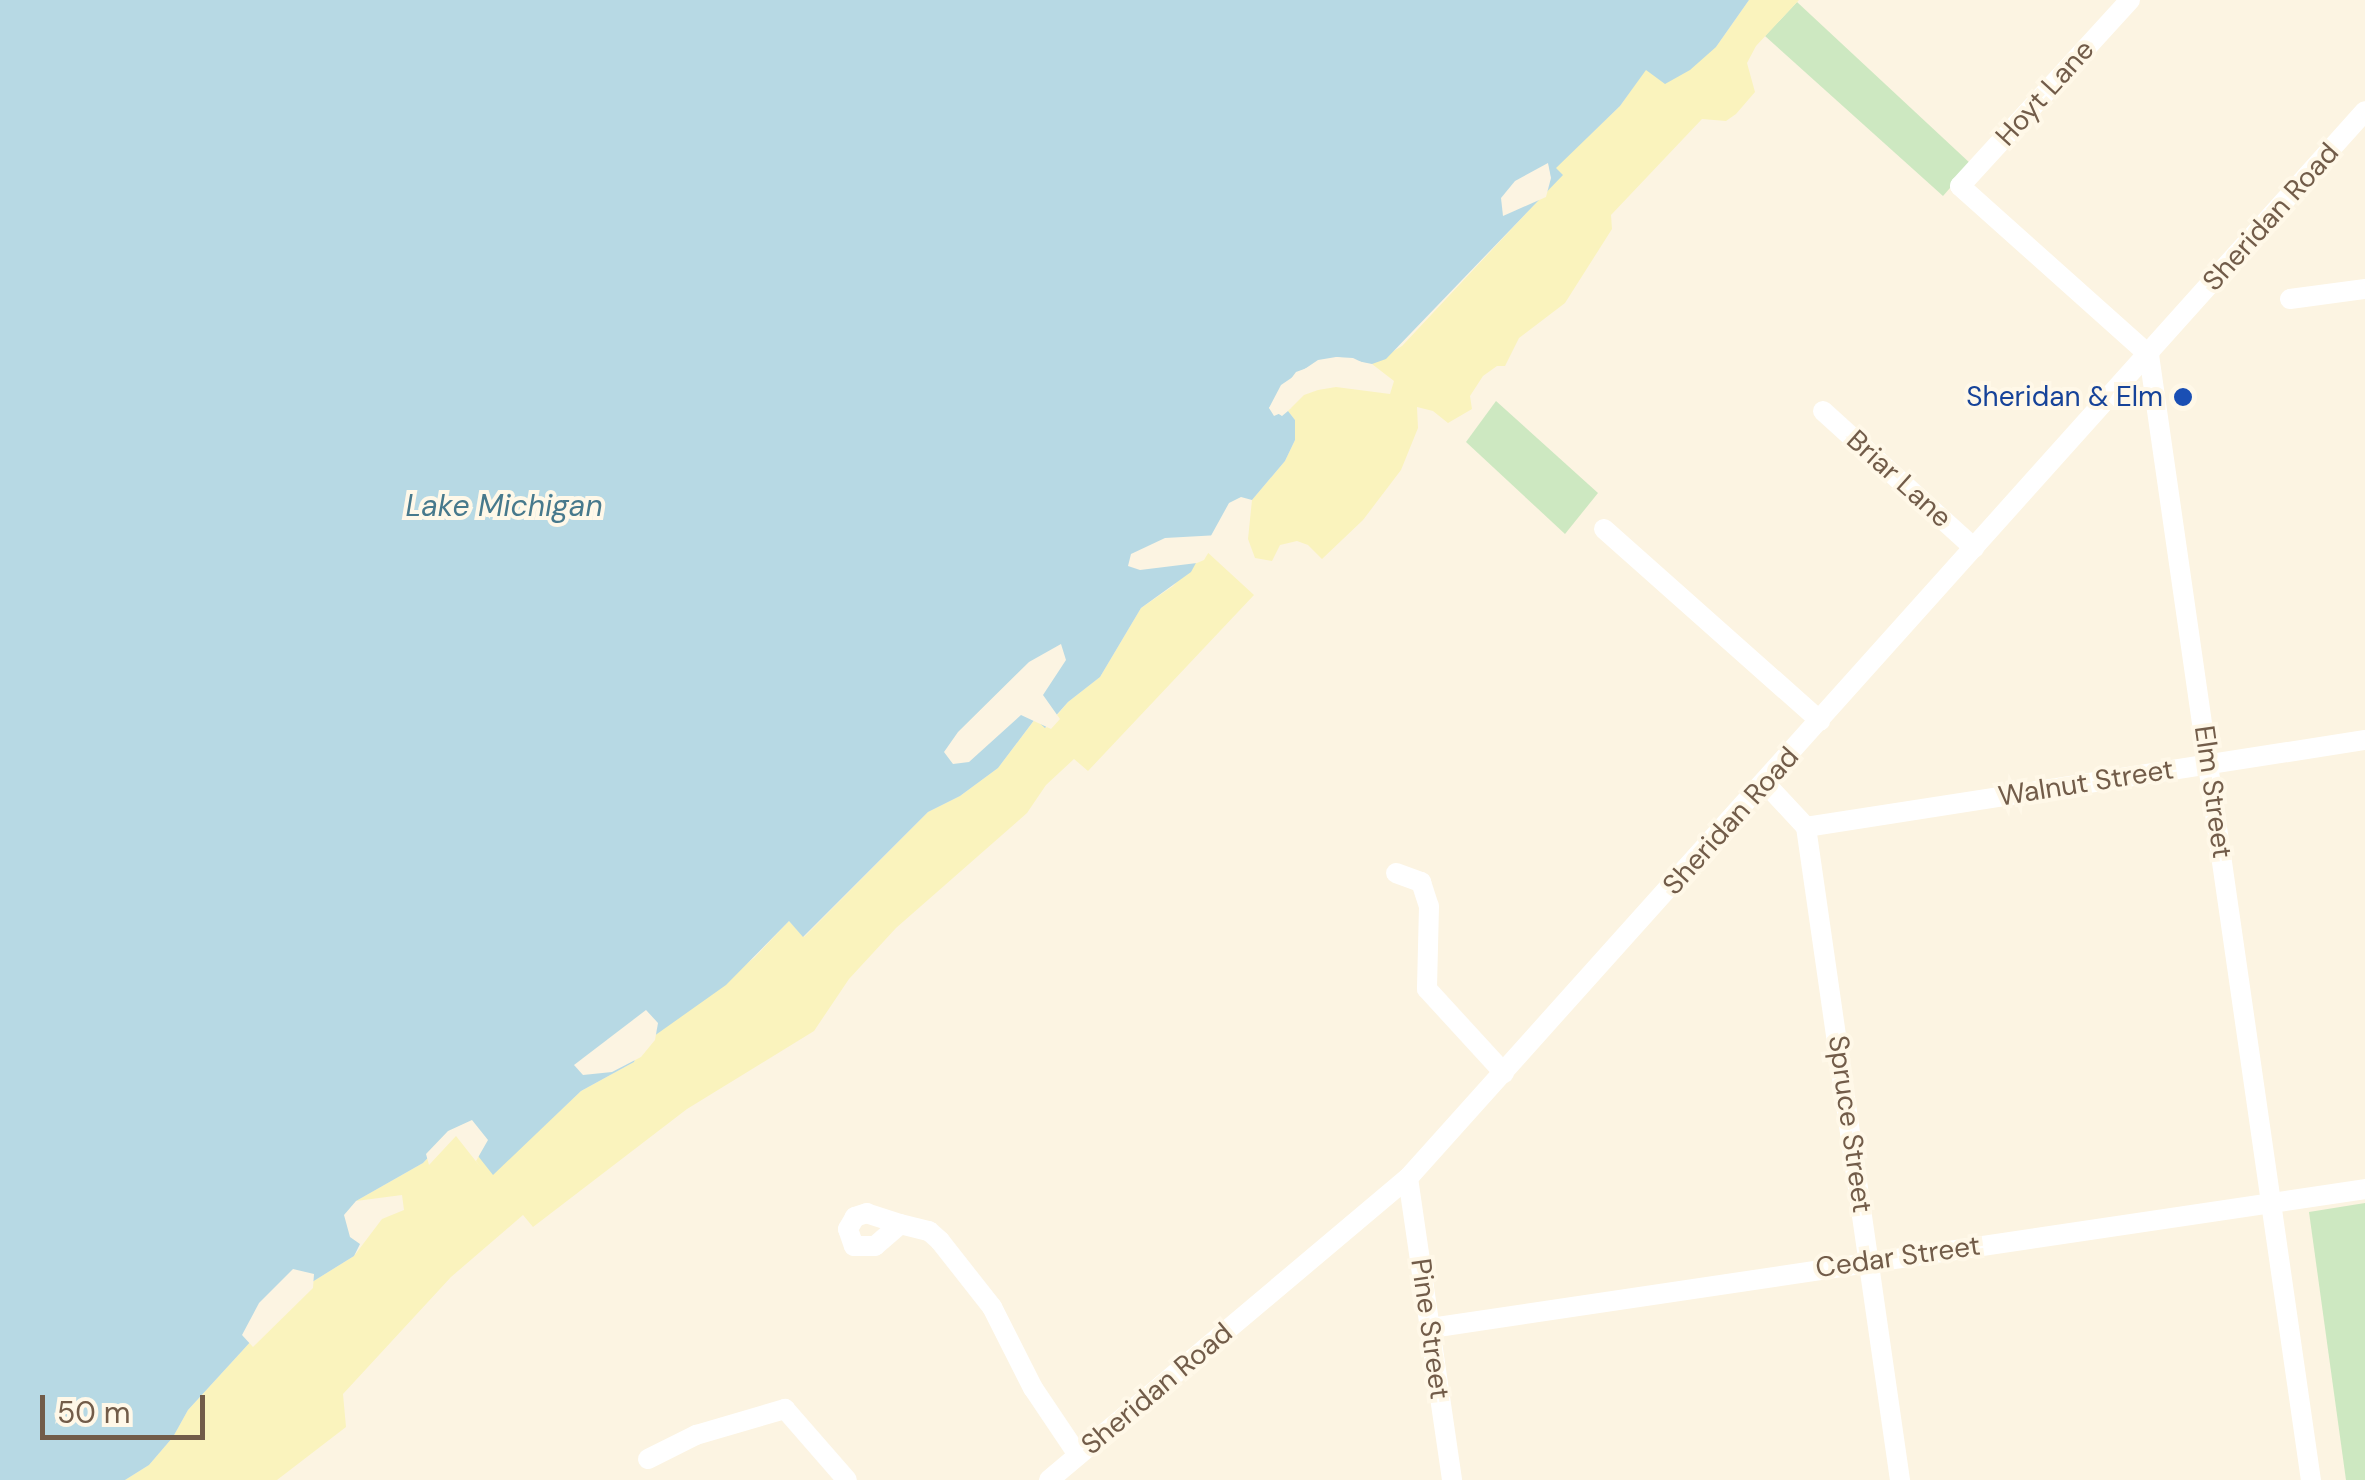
<!DOCTYPE html>
<style>
body{margin:0}
#map{position:relative;width:2365px;height:1480px;overflow:hidden;background:#fcf4e2;font-family:"DM Sans",sans-serif}
div>[style]{position:absolute}
[style*='--x']{left:calc(var(--x)*1px);top:calc(var(--y)*1px);width:calc(var(--w)*1px);rotate:calc(var(--a)*1deg)}
.green>*{inset:0;background:#cde8c1}
.sand>*{inset:0;background:#faf3bd}
.water>*{inset:0;background:#b7d9e4}
.pier>*{inset:0;background:#fcf4e2}
.minor>*{height:20px;margin:-10px;padding:0 10px;transform-origin:10px;border-radius:10px;background:#fff}
.dots>*{width:28px;height:28px;translate:-50% -50%;box-sizing:border-box;border:5px solid #fff8e8;border-radius:50%}
span{translate:-50% -50%;white-space:nowrap;text-align:center;line-height:1.15;-webkit-text-stroke:8px #fff8e8;paint-order:stroke}
.street-label{font-size:28px;color:#725c49}
.transit-label{font-size:28px;color:#164399}
.right{translate:-100% -50%;text-align:right}
.water-label{font-size:30px;color:#47798c;font-style:italic}
.scale{position:absolute;left:40px;top:1395px;width:165px;height:45px;box-sizing:border-box;border:5px solid #725c49;border-top:0;padding-left:12px;font-size:30px;line-height:35px;white-space:nowrap;color:#725c49;-webkit-text-stroke:8px #fff8e8;paint-order:stroke}
</style>
<div id="map">
<div class="green">
<div style="clip-path:polygon(1797px 2px,1971px 164px,1943px 196px,1765px 36px)"></div>
<div style="clip-path:polygon(1496px 401px,1598px 493px,1565px 534px,1466px 442px)"></div>
<div style="clip-path:polygon(2365px 1203px,2365px 1480px,2346px 1480px,2309px 1212px)"></div>
</div>
<div class="sand">
<div style="clip-path:polygon(1749px 0,1799px 0,1756px 46px,1747px 63px,1755px 92px,1736px 114px,1726px 121px,1702px 119px,1611px 215px,1612px 229px,1565px 303px,1519px 338px,1505px 366px,1497px 366px,1483px 376px,1470px 396px,1472px 409px,1448px 423px,1433px 411px,1417px 407px,1418px 428px,1401px 470px,1363px 520px,1322px 559px,1308px 545px,1297px 541px,1280px 545px,1272px 561px,1255px 558px,1248px 539px,1252px 500px,1285px 461px,1295px 440px,1295px 420px,1288px 411px,1304px 395px,1318px 390px,1336px 387px,1390px 394px,1394px 381px,1372px 364px,1402px 346px,1562px 175px,1555px 168px,1620px 106px,1646px 69px,1716px 47px)"></div>
<div style="clip-path:polygon(1205px 550px,1254px 595px,1088px 771px,1074px 759px,1046px 785px,1027px 813px,896px 928px,849px 979px,814px 1031px,687px 1109px,533px 1227px,523px 1215px,451px 1277px,343px 1394px,346px 1427px,277px 1480px,125px 1480px,149px 1465px,173px 1437px,188px 1410px,296px 1292px,354px 1256px,382px 1219px,404px 1210px,402px 1195px,356px 1201px,423px 1163px,456px 1127px,493px 1174px,581px 1091px,634px 1062px,640px 1046px,754px 958px,789px 921px,804px 937px,928px 812px,960px 796px,998px 768px,1036px 718px,1046px 728px,1068px 702px,1100px 677px,1141px 608px,1173px 586px)"></div>
</div>
<div class="water">
<div style="clip-path:polygon(0 0,1749px 0,1716px 47px,1690px 70px,1665px 84px,1646px 70px,1620px 106px,1556px 168px,1563px 175px,1386px 359px,1372px 364px,1337px 357px,1296px 372px,1269px 408px,1282px 416px,1288px 411px,1295px 420px,1295px 440px,1285px 461px,1252px 500px,1241px 497px,1229px 503px,1191px 572px,1141px 608px,1100px 677px,1068px 702px,1045px 728px,1035px 719px,998px 768px,960px 796px,928px 812px,803px 937px,789px 921px,726px 985px,640px 1046px,634px 1062px,581px 1091px,493px 1175px,456px 1128px,423px 1163px,356px 1201px,344px 1215px,350px 1237px,360px 1244px,354px 1256px,296px 1292px,188px 1410px,173px 1437px,149px 1465px,125px 1480px,0 1480px)"></div>
</div>
<div class="pier">
<div style="clip-path:polygon(1548px 163px,1551px 178px,1546px 197px,1503px 216px,1501px 198px,1515px 181px)"></div>
<div style="clip-path:polygon(1336px 357px,1353px 358px,1374px 368px,1337px 362px,1320px 365px,1285px 389px,1274px 407px,1277px 411px,1292px 408px,1274px 416px,1269px 408px,1281px 385px,1318px 360px)"></div>
<div style="clip-path:polygon(1219px 535px,1204px 560px,1197px 563px,1140px 570px,1128px 566px,1131px 554px,1165px 538px)"></div>
<div style="clip-path:polygon(1061px 644px,1066px 660px,1043px 695px,1060px 719px,1051px 729px,1021px 715px,969px 762px,953px 764px,944px 752px,958px 732px,1029px 662px)"></div>
<div style="clip-path:polygon(646px 1010px,658px 1023px,655px 1040px,641px 1057px,612px 1072px,583px 1075px,574px 1065px)"></div>
<div style="clip-path:polygon(472px 1120px,488px 1140px,476px 1161px,482px 1169px,456px 1136px,429px 1165px,426px 1154px,448px 1131px)"></div>
<div style="clip-path:polygon(293px 1269px,314px 1274px,313px 1288px,253px 1347px,242px 1335px,259px 1303px)"></div>
</div>
<div class="minor">
<div style="--x:2130;--y:0;--w:252;--a:132.4"></div>
<div style="--x:1960;--y:186;--w:254;--a:41.8"></div>
<div style="--x:2149;--y:355;--w:1137;--a:81.81"></div>
<div style="--x:2290;--y:299;--w:76;--a:-7.6"></div>
<div style="--x:1823;--y:411;--w:204;--a:42.2"></div>
<div style="--x:1604;--y:529;--w:289;--a:41.6"></div>
<div style="--x:1765;--y:783;--w:60;--a:47"></div>
<div style="--x:1806;--y:827;--w:660;--a:81.81"></div>
<div style="--x:1806;--y:827;--w:566;--a:-8.85"></div>
<div style="--x:1396;--y:873;--w:27;--a:20"></div>
<div style="--x:1421;--y:882;--w:25;--a:72"></div>
<div style="--x:1429;--y:906;--w:83;--a:91.4"></div>
<div style="--x:1427;--y:989;--w:114;--a:47.5"></div>
<div style="--x:1408;--y:1178;--w:305;--a:81.7"></div>
<div style="--x:900;--y:1224;--w:35;--a:-162"></div>
<div style="--x:867;--y:1213;--w:13;--a:162"></div>
<div style="--x:855;--y:1217;--w:14;--a:120"></div>
<div style="--x:848;--y:1229;--w:18;--a:71"></div>
<div style="--x:854;--y:1246;--w:21;--a:0"></div>
<div style="--x:875;--y:1246;--w:33;--a:-41"></div>
<div style="--x:900;--y:1224;--w:30;--a:14"></div>
<div style="--x:929;--y:1231;--w:15;--a:42"></div>
<div style="--x:940;--y:1241;--w:84;--a:51.8"></div>
<div style="--x:992;--y:1307;--w:91;--a:63.2"></div>
<div style="--x:1033;--y:1388;--w:81;--a:56.1"></div>
<div style="--x:1431;--y:1328;--w:944;--a:-8.46"></div>
<div style="--x:648;--y:1459;--w:54;--a:-26.6"></div>
<div style="--x:696;--y:1435;--w:93;--a:-16.3"></div>
<div style="--x:785;--y:1409;--w:94;--a:48.9"></div>
<div style="--x:1049;--y:1480;--w:469;--a:-40.1"></div>
<div style="--x:1408;--y:1178;--w:1433;--a:-48.11"></div>
</div>
<div class="dots">
<div style="left:2183px;top:397px;background:#1a4fb4"></div>
</div>
<div class="street-label">
<span style="left:2045px;top:93px;rotate:-48deg">Hoyt Lane</span>
<span style="left:2271px;top:217px;rotate:-48deg">Sheridan Road</span>
<span style="left:1899px;top:479px;rotate:42deg">Briar Lane</span>
<span style="left:2086px;top:783px;rotate:-9deg">Walnut Street</span>
<span style="left:2213px;top:792px;rotate:82deg">Elm Street</span>
<span style="left:1731px;top:821px;rotate:-48deg">Sheridan Road</span>
<span style="left:1850px;top:1124px;rotate:82deg">Spruce Street</span>
<span style="left:1898px;top:1257px;rotate:-8deg">Cedar Street</span>
<span style="left:1430px;top:1329px;rotate:82deg">Pine Street</span>
<span style="left:1157px;top:1389px;rotate:-40deg">Sheridan Road</span>
</div>
<div class="transit-label">
<span class="right" style="left:2163px;top:397px">Sheridan &amp; Elm</span>
</div>
<div class="water-label">
<span style="left:504px;top:506px">Lake Michigan</span>
</div>
<div class="scale">50 m</div>
</div>
